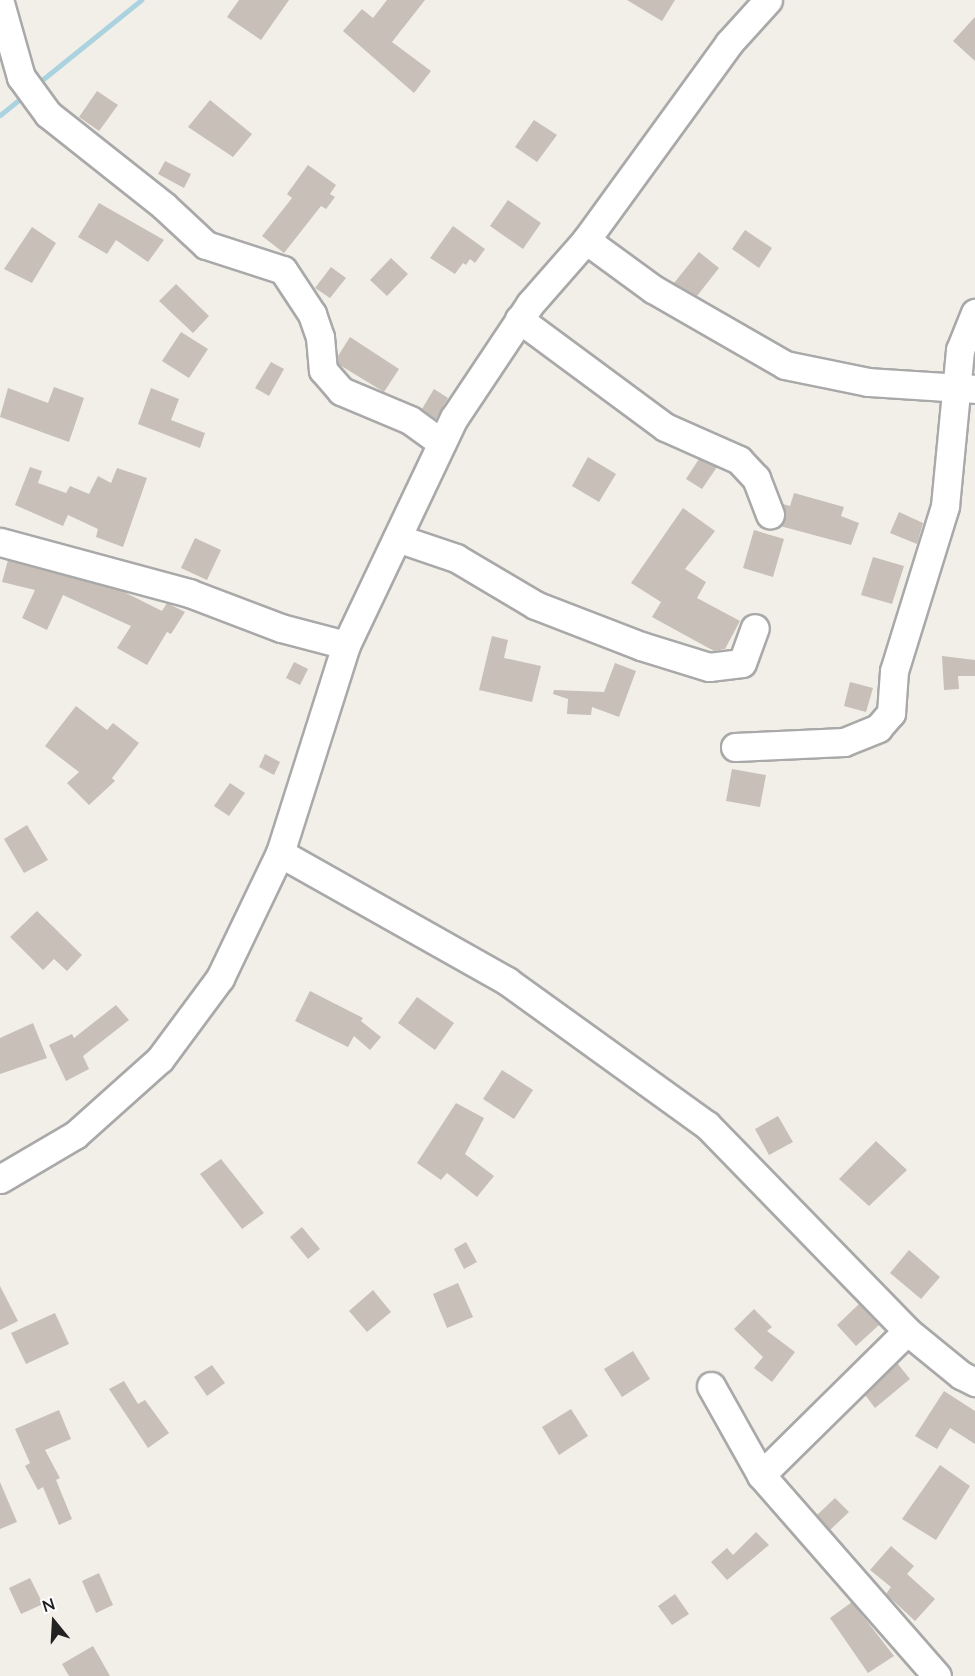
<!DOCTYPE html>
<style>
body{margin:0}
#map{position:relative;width:975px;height:1676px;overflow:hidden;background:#f2efe9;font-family:Lato,sans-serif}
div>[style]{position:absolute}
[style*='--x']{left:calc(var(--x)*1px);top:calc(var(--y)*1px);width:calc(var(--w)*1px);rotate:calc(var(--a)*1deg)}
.stream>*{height:5px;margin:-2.5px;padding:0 2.5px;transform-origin:2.5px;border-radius:2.5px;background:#aad3df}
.building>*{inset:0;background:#c7bfb8}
.roads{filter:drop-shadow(2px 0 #a9a9a9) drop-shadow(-2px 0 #a9a9a9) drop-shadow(0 2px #a9a9a9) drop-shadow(0 -2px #a9a9a9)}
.minor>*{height:27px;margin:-13.5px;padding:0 13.5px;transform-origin:13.5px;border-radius:13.5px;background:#fff}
span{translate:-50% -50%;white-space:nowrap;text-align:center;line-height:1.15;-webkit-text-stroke:4.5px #fff;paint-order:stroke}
.north{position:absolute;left:24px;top:1592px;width:60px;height:60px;-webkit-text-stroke:4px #fff;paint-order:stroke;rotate:342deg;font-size:16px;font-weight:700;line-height:24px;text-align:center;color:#222}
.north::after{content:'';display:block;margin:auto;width:21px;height:27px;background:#222;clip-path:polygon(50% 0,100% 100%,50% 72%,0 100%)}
</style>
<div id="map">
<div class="stream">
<div style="--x:37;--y:84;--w:134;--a:-38.9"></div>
<div style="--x:0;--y:115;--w:33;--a:-39"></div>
</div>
<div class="building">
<div style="clip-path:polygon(239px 0,289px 0,261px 40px,227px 17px)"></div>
<div style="clip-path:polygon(387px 0,425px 0,392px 42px,431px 71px,414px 93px,343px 31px,362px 9px,373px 18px)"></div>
<div style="clip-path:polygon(627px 0,675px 0,662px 21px)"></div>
<div style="clip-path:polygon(975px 17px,975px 61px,953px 41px)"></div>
<div style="clip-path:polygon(97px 91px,118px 105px,99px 131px,79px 117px)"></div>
<div style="clip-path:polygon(210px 100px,252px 134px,233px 157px,188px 127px)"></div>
<div style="clip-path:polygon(534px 120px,557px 135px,537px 162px,515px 147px)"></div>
<div style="clip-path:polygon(165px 161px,191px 174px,184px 188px,158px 174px)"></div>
<div style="clip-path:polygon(308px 165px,336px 185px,330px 194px,335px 197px,326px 209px,321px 206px,284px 253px,262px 236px,292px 198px,287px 194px)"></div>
<div style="clip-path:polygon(508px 200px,541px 223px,523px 249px,490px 226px)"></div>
<div style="clip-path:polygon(99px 203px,164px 240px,148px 262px,116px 240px,107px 254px,78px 237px)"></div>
<div style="clip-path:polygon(453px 226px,485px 249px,475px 263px,470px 259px,466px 265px,463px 263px,455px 274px,430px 258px)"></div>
<div style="clip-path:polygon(32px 227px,56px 243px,32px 283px,4px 269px)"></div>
<div style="clip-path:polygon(745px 230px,772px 248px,759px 268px,732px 249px)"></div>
<div style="clip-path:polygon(699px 252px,719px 268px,697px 296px,674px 283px)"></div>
<div style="clip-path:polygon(391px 258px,408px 274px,387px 296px,370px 280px)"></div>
<div style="clip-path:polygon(331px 267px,346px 278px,330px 298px,315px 288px)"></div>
<div style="clip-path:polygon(176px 284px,209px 316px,193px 333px,159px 301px)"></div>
<div style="clip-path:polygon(181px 332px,208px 349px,189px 378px,162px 361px)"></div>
<div style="clip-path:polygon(350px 337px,399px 369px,384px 392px,338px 364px,338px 356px)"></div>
<div style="clip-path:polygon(271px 362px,284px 369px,269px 396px,255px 388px)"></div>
<div style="clip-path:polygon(54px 387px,84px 398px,69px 442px,0 417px,8px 388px,48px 403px)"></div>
<div style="clip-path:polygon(151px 388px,179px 399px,171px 420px,205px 433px,200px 448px,138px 424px)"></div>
<div style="clip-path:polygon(434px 389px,448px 398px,436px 419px,422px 409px)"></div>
<div style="clip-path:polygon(588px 457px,616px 474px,599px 502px,572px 486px)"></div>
<div style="clip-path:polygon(699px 459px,717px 467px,702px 489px,686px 479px)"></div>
<div style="clip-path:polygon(30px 467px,42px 471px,38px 483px,66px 493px,70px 486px,89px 494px,98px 476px,111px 483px,117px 468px,147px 478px,123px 547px,96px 537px,98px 529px,68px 515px,63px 526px,15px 505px)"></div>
<div style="clip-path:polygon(794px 493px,844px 507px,841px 516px,859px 523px,851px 545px,780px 526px,785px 517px,783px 504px,790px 506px)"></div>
<div style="clip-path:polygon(683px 508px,715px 531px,685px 569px,706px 582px,697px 598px,740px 621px,725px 649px,714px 651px,652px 617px,661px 602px,631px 583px)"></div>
<div style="clip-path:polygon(899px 512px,923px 523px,917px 544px,890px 533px)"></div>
<div style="clip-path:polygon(754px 530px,784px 539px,773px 577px,743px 568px)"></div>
<div style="clip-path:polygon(195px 538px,221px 550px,207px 580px,181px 568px)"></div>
<div style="clip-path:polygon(873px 557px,904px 566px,892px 604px,861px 595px)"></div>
<div style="clip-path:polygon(8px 560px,122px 591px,162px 611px,167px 603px,185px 612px,171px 634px,167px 632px,147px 665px,117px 648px,131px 626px,63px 595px,47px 630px,22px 618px,35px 590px,2px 582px)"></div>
<div style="clip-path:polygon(492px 636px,508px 640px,504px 658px,541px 666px,532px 702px,479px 690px)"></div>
<div style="clip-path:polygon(942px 656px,975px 660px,975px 676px,958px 676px,959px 689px,944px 690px)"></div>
<div style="clip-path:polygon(294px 662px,308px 669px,300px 685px,286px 678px)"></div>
<div style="clip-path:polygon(615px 663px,636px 671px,619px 717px,592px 707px,591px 715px,567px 714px,568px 699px,553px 694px,554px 690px,604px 692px)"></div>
<div style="clip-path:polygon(850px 682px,873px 688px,866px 712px,844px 706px)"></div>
<div style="clip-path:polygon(76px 706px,107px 730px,113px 723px,139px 743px,112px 778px,115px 781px,89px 805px,67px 783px,79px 772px,45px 746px)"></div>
<div style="clip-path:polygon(265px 754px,280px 762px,274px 775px,259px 767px)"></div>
<div style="clip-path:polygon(732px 769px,766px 775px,760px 807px,726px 801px)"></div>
<div style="clip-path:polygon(230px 783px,245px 793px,229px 816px,214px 806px)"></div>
<div style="clip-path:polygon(27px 825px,48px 860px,24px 873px,4px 839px)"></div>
<div style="clip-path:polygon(37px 911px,82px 955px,67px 971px,54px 959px,43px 970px,10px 937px)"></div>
<div style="clip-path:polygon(310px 991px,363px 1018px,361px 1021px,381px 1037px,370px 1050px,354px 1036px,348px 1047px,295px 1021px)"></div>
<div style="clip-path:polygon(417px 997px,454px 1023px,435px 1050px,398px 1023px)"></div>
<div style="clip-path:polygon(116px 1005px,129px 1020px,83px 1056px,89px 1069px,66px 1081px,49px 1045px,72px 1034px,74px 1038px)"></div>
<div style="clip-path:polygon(33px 1023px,47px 1058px,0 1074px,0 1038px)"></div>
<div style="clip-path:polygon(502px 1070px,533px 1090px,514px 1119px,483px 1099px)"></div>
<div style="clip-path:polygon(456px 1103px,484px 1118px,465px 1154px,494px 1176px,477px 1197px,447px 1173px,441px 1180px,417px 1163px)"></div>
<div style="clip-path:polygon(778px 1116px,793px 1142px,769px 1155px,755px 1129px)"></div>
<div style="clip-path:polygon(876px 1141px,907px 1170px,869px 1206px,839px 1179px)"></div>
<div style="clip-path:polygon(221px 1159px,264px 1213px,242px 1229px,200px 1174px)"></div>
<div style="clip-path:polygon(302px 1227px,320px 1249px,308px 1259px,290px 1237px)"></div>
<div style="clip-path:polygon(466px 1242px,477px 1262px,464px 1269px,454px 1249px)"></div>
<div style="clip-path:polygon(909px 1250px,940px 1277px,921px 1299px,890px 1273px)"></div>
<div style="clip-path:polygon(458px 1283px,473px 1317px,447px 1328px,433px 1294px)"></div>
<div style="clip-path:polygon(0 1286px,18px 1321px,0 1330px)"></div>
<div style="clip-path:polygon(373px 1290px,391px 1312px,367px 1332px,349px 1311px)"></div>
<div style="clip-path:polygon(859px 1304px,879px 1325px,856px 1346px,837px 1325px)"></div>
<div style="clip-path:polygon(754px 1309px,772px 1327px,767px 1331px,795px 1352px,772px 1382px,754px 1368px,763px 1357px,734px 1329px)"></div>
<div style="clip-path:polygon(55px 1313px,69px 1344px,26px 1364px,11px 1333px)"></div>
<div style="clip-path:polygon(633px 1351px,650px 1379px,622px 1397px,604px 1369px)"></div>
<div style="clip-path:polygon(897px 1363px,910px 1379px,875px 1408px,865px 1395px)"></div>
<div style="clip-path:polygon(212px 1365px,225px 1383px,207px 1396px,194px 1377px)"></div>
<div style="clip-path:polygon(124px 1381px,138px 1404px,145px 1400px,169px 1433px,148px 1448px,109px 1389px)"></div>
<div style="clip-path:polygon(944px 1391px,975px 1411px,975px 1444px,950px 1428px,937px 1449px,915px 1436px)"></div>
<div style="clip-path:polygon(571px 1409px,588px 1436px,559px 1455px,542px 1427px)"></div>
<div style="clip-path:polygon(59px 1410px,71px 1439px,45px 1450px,60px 1478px,56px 1480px,72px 1519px,59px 1525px,43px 1487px,38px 1490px,25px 1466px,30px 1463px,15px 1429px)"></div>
<div style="clip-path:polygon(940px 1465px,970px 1486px,936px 1540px,902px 1519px)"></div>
<div style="clip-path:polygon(0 1482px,17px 1522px,0 1529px)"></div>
<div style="clip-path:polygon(835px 1498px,849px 1512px,830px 1530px,817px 1515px)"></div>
<div style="clip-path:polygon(756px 1532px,769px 1545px,727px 1580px,711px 1562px,727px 1548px,733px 1555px)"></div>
<div style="clip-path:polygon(891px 1546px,914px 1566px,907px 1574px,935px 1599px,915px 1621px,886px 1594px,891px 1587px,870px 1570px)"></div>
<div style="clip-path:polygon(99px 1573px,113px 1605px,96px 1613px,82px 1581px)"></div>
<div style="clip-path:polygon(30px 1578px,43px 1604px,21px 1614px,9px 1588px)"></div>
<div style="clip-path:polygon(675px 1594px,689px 1614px,672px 1625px,658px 1606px)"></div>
<div style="clip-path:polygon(852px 1602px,894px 1656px,868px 1673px,830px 1618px)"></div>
<div style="clip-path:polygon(93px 1646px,110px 1676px,69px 1676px,62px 1664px)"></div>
</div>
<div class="roads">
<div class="minor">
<div style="--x:0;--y:3;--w:77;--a:74.2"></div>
<div style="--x:21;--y:77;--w:46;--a:53.9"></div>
<div style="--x:48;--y:114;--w:148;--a:38.4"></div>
<div style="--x:164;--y:206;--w:57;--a:42.9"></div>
<div style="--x:206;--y:245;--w:81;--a:18"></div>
<div style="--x:283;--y:270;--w:53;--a:56.6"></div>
<div style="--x:312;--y:314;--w:24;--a:71"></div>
<div style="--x:320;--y:337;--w:33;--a:85"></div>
<div style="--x:323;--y:370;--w:28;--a:49"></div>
<div style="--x:341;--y:391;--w:75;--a:22.8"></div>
<div style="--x:410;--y:420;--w:39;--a:36"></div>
<div style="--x:586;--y:240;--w:83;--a:36.2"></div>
<div style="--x:653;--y:289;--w:152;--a:29.9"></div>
<div style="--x:785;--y:365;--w:85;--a:11.6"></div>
<div style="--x:868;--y:382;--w:107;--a:3.7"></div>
<div style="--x:519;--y:319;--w:182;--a:36.5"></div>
<div style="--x:665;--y:427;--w:81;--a:24"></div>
<div style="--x:739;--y:460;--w:25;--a:47"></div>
<div style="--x:756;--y:478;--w:39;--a:69"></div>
<div style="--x:397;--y:538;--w:62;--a:18.7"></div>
<div style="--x:456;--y:558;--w:92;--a:30.7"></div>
<div style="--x:535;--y:605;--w:114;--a:21.1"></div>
<div style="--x:641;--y:646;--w:71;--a:17.2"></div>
<div style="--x:709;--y:667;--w:33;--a:-7"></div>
<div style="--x:742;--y:663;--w:37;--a:-70"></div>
<div style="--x:0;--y:542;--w:196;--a:15.1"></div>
<div style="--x:189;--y:593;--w:98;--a:20.8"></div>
<div style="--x:281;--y:628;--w:67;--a:14.7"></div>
<div style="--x:735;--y:747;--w:109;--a:-2.6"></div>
<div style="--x:844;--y:742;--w:37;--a:-22"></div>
<div style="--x:878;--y:728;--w:20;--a:-49"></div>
<div style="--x:891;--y:713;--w:42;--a:-85.9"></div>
<div style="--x:894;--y:671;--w:173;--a:-72.8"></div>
<div style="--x:945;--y:506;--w:157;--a:-84.5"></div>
<div style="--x:960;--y:350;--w:40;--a:-68"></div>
<div style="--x:280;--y:853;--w:261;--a:29.4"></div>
<div style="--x:507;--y:981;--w:246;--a:35.8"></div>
<div style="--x:707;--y:1125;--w:287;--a:45.8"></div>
<div style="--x:907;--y:1331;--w:70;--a:39.2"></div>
<div style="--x:961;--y:1375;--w:16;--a:27"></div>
<div style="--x:0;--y:1179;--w:87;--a:-30.4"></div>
<div style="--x:75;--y:1135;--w:114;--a:-41.8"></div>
<div style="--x:160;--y:1059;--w:101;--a:-53.5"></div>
<div style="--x:220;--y:978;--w:139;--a:-64.4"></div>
<div style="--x:280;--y:853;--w:218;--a:-72.4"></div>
<div style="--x:346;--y:645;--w:251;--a:-64.6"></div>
<div style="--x:454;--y:418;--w:137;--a:-56.3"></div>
<div style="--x:530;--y:304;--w:85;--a:-48.8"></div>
<div style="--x:586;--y:240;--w:243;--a:-54"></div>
<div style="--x:729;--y:43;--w:58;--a:-47.8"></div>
<div style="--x:711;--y:1386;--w:102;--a:60.7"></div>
<div style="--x:761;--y:1475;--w:267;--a:48.8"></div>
<div style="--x:761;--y:1475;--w:205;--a:-44.6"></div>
</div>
</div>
<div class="north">N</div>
</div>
